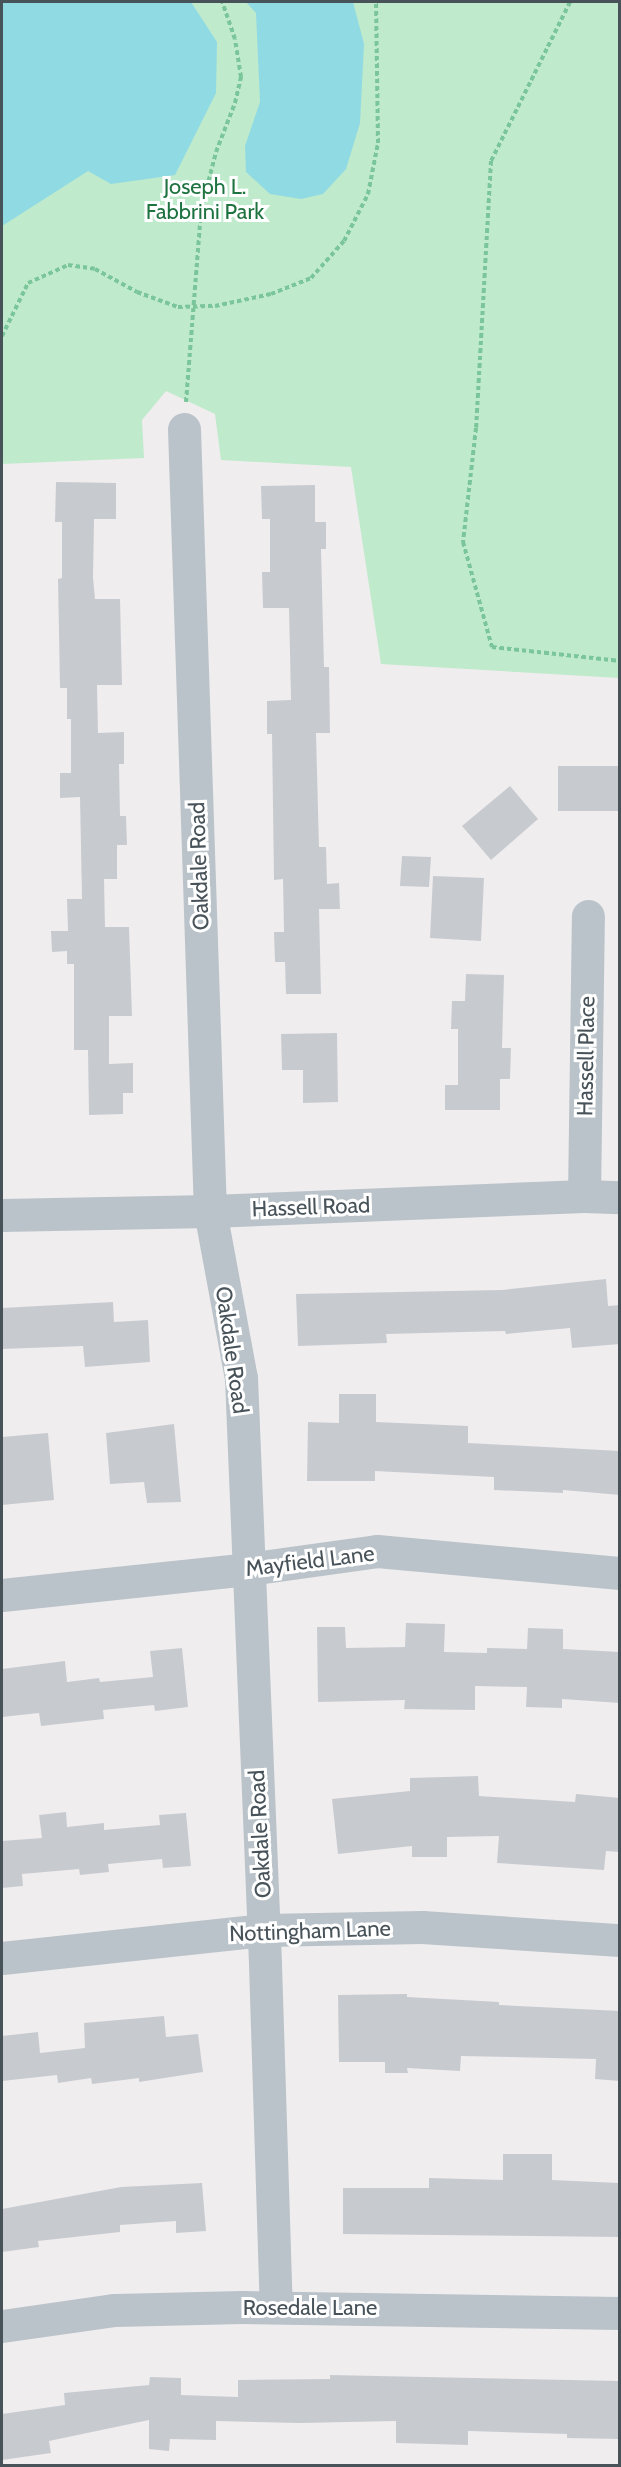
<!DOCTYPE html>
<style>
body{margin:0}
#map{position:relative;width:621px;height:2467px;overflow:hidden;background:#f0edee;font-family:Cabin,sans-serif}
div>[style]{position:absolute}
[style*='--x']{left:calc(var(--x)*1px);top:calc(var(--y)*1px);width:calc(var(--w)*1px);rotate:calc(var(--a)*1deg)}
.green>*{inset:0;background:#bfeacc}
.water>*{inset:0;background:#90dae3}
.building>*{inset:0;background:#c7cbd0}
.path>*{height:4px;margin-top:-2px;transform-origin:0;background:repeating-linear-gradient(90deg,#7ac599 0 4.5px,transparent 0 7.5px)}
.minor>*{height:33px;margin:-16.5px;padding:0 16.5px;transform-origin:16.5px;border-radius:16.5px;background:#bac3c9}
span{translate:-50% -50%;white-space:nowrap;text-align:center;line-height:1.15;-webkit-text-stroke:6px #fff;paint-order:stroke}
.park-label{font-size:22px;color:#1f7341}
.street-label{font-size:22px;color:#475259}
.frame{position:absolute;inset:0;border:3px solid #475259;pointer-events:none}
</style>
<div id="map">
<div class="green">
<div style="clip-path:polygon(2px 2px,619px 2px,619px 678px,381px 664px,351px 467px,221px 460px,215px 414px,166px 391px,142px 420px,144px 458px,2px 464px)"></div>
</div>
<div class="water">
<div style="clip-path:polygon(2px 2px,191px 2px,217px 42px,216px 93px,175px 175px,111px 184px,88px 171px,2px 226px)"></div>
<div style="clip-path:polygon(246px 2px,353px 2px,364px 44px,360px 123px,346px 169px,323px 194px,301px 199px,270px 194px,246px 172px,245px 146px,260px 102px,256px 13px)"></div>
</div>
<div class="building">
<div style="clip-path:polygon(56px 482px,116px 483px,116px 519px,94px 519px,93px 578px,95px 599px,120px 599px,122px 685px,97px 685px,98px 733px,124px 732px,124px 764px,119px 764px,120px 816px,126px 816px,127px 845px,117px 845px,117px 879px,104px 879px,105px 927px,129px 927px,132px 1016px,109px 1016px,109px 1064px,133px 1063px,133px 1093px,123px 1093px,123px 1114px,89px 1115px,88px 1050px,74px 1050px,74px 964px,67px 964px,67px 951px,52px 952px,51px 931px,68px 931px,67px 899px,82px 899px,80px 797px,60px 798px,60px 773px,71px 773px,71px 719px,67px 719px,67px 688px,60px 688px,58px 579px,62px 578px,62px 522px,55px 522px)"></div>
<div style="clip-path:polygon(315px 485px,315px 522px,326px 522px,326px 549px,321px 549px,324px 667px,329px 667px,330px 733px,316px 733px,319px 847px,326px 847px,327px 884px,339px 883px,340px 909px,319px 909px,321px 994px,286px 994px,285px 962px,275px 962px,274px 932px,284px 932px,283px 879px,274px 880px,272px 734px,267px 734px,267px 701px,291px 700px,289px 608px,263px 608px,262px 572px,270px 572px,270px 519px,262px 519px,261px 486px)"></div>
<div style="clip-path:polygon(558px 766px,620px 766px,620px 811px,558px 811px)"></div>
<div style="clip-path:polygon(510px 786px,538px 819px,491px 860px,462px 826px)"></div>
<div style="clip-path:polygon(402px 856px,431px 857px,429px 887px,400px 886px)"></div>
<div style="clip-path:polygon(433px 876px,484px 878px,481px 941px,430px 938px)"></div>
<div style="clip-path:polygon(466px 974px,504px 975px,502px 1048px,511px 1048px,510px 1079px,500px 1079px,500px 1110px,445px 1110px,445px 1085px,458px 1085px,458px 1029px,451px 1029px,452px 1001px,465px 1001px)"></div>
<div style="clip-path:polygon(337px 1033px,338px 1102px,303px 1103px,303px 1070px,282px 1070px,281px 1034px)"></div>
<div style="clip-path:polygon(606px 1279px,608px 1306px,620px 1305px,620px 1344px,572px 1348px,570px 1328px,506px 1334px,505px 1331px,386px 1334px,387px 1343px,298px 1346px,296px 1294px,502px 1290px)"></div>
<div style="clip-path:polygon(113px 1302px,114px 1322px,148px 1320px,150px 1362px,85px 1367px,83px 1346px,2px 1349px,2px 1308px)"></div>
<div style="clip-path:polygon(339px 1394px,376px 1394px,376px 1422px,468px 1426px,468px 1443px,620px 1451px,620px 1495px,563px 1490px,563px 1493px,494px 1490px,494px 1477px,375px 1471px,375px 1481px,307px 1481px,308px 1422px,339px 1423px)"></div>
<div style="clip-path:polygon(174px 1424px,181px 1502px,147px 1503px,144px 1482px,110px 1484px,106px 1433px)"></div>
<div style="clip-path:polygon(48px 1433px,54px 1500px,2px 1505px,2px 1437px)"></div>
<div style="clip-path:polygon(406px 1623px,445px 1624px,444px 1652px,487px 1653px,487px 1648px,527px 1649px,528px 1628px,563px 1629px,563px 1649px,620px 1652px,620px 1703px,562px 1699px,562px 1708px,526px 1707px,527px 1687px,475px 1686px,475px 1710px,404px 1709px,405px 1700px,318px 1702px,317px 1627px,345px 1627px,346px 1648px,405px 1647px)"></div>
<div style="clip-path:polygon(182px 1648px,188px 1707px,155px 1711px,154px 1705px,103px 1710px,104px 1719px,41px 1726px,39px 1713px,2px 1717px,2px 1669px,65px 1661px,67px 1682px,99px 1678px,100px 1682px,153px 1677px,150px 1651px)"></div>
<div style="clip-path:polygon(478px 1776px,479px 1796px,575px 1802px,576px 1794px,620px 1798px,620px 1852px,606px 1851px,604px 1870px,497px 1863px,499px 1836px,447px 1837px,447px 1857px,412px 1857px,412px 1846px,338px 1854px,332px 1799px,410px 1791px,410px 1778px)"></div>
<div style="clip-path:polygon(66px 1812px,67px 1827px,104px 1823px,104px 1830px,160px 1825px,159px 1815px,186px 1813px,191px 1866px,163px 1868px,162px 1859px,108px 1864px,109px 1872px,80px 1875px,79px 1869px,22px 1874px,23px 1886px,2px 1888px,2px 1841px,42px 1838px,39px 1815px)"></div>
<div style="clip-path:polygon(407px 1994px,407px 1997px,499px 2002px,499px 2005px,620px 2011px,620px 2081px,595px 2079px,596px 2059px,461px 2056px,460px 2071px,407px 2068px,408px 2073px,385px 2073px,385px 2062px,339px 2062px,338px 1995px)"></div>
<div style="clip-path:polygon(164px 2016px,166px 2037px,198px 2034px,203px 2072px,139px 2082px,139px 2078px,92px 2084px,91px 2078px,58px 2083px,57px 2075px,2px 2081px,2px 2036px,38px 2032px,40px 2053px,85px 2048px,84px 2023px)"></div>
<div style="clip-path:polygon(503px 2154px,552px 2154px,552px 2180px,620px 2183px,620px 2237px,343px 2234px,343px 2188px,429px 2188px,429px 2178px,503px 2180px)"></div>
<div style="clip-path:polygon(202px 2183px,206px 2231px,176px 2233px,176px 2221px,120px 2225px,120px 2232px,38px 2241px,39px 2247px,2px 2252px,2px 2209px,121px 2187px)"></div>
<div style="clip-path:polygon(330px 2375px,620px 2381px,620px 2439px,567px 2438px,567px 2434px,468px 2431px,468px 2445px,396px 2443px,396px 2421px,300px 2423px,216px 2421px,216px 2440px,170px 2439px,169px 2451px,149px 2449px,149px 2420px,49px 2441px,51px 2453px,2px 2460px,2px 2414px,65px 2405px,64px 2393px,149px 2385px,150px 2377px,181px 2378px,181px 2395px,238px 2397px,238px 2380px,330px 2379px)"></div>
</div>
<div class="path">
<div style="--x:570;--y:2;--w:178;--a:116.4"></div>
<div style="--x:491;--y:161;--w:267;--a:93.2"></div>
<div style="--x:476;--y:428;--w:115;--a:96.5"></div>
<div style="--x:463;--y:542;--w:109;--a:74.6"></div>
<div style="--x:492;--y:647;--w:129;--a:6.2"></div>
<div style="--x:2;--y:336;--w:59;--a:-63.9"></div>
<div style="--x:28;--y:283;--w:44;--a:-24.2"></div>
<div style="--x:68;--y:265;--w:27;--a:8"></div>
<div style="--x:95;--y:269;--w:48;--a:28.7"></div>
<div style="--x:137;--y:292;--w:44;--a:20.1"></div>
<div style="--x:178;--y:307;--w:37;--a:-2"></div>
<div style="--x:215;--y:306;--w:57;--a:-12.1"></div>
<div style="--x:271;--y:294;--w:43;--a:-21.8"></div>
<div style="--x:311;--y:278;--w:50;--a:-48.3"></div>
<div style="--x:344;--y:241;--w:53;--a:-62.9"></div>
<div style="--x:368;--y:194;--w:52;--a:-78.9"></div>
<div style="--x:378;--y:143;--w:141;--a:-90.8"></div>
<div style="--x:186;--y:402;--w:193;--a:-85.5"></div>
<div style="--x:201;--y:210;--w:60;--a:-75.5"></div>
<div style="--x:216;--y:152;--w:53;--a:-68.8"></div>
<div style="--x:235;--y:103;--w:27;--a:-77"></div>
<div style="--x:241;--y:77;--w:38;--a:-99"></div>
<div style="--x:235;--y:39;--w:39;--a:-109"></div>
</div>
<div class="minor">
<div style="--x:184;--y:429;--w:782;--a:88.1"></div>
<div style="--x:210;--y:1211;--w:170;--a:79.5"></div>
<div style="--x:241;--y:1378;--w:586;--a:87.65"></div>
<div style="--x:265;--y:1964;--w:343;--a:88.2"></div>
<div style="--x:584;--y:1196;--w:280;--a:-89.2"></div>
<div style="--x:2;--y:1215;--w:208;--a:-1.1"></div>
<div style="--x:210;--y:1211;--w:374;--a:-2.3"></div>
<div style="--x:584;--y:1196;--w:36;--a:2"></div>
<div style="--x:2;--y:1595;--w:247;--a:-6"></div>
<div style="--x:248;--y:1569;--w:130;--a:-7.9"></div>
<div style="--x:377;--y:1551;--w:244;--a:5.2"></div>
<div style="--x:2;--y:1958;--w:263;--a:-6.1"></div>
<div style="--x:264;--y:1930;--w:158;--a:-1.1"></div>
<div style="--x:422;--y:1927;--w:198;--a:3.8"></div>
<div style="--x:2;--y:2326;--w:114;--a:-8.1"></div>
<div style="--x:115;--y:2310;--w:127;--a:-1.4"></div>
<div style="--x:242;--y:2307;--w:378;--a:0.9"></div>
</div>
<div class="park-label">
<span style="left:205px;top:199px">Joseph L.<br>Fabbrini Park</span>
</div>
<div class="street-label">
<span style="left:199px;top:866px;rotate:-92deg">Oakdale Road</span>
<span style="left:586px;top:1056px;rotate:-89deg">Hassell Place</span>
<span style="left:311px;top:1207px;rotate:-2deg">Hassell Road</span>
<span style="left:232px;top:1350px;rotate:82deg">Oakdale Road</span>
<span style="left:310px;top:1561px;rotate:-7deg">Mayfield Lane</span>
<span style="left:260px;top:1834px;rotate:-93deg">Oakdale Road</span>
<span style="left:310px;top:1931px;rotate:-2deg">Nottingham Lane</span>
<span style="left:310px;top:2308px">Rosedale Lane</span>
</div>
<div class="frame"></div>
</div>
